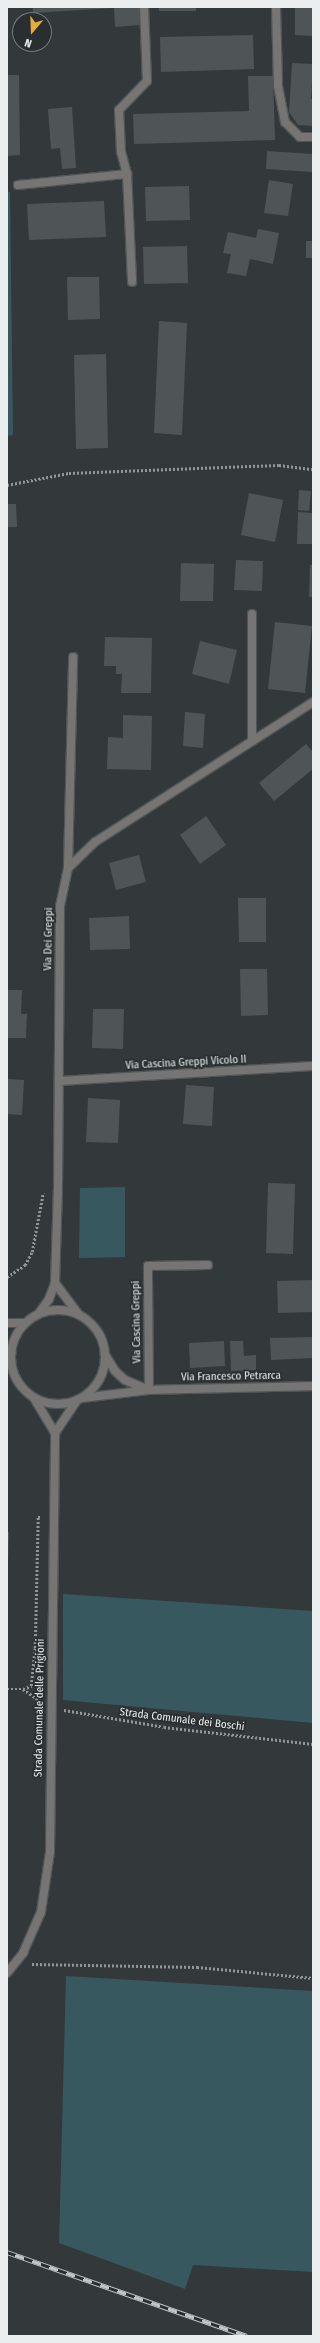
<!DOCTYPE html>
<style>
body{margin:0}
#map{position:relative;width:320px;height:2343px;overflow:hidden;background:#33393a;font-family:"Fira Sans Condensed",sans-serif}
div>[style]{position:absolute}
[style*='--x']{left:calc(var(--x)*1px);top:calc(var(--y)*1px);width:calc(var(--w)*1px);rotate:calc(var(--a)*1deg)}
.green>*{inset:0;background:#385860}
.building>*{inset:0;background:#4f5557}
.path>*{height:2.5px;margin-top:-1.25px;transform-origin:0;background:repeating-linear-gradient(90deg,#929798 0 2px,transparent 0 4px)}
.roads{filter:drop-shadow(1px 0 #505657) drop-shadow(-1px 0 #505657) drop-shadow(0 1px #505657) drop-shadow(0 -1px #505657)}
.lane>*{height:8px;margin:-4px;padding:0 4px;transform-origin:4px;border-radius:4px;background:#767573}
.street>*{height:8px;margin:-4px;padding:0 4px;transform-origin:4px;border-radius:4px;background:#767573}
.street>.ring{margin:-4px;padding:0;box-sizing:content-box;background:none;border:8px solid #767573;border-radius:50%}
.rail>*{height:4.5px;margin-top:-2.25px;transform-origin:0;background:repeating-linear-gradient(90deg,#292f30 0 9px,#c2c7c8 0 18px);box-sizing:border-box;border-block:1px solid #c2c7c8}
span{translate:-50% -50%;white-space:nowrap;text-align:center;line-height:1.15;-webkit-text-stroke:3.5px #292f30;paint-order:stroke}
.street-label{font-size:11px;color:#eaeeef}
.frame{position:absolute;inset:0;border:8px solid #eaeeef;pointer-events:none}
.north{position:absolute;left:12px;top:12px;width:40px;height:40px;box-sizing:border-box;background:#292f30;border:1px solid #767b7c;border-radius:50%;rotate:199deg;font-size:11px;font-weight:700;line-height:16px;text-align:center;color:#eaeeef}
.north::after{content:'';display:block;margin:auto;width:14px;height:18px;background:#e9ab38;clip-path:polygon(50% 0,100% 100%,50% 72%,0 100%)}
</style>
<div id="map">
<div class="green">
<div style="clip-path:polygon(7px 192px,10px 192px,13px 435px,7px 436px)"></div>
<div style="clip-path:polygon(125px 1187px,125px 1257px,79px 1258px,80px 1188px)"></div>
<div style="clip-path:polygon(63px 1594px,313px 1611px,313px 1723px,63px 1700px)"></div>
<div style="clip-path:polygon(66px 1976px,313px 1991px,313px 2272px,193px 2265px,185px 2289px,59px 2243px)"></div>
</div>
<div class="building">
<div style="clip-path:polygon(33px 7px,140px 7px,141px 25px,115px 27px,114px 8px,33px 13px)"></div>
<div style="clip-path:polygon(159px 7px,196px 7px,196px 11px,159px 11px)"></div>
<div style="clip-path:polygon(295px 7px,313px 7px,313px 36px,295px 35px)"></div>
<div style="clip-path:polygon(253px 35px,254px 69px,161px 72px,160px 37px)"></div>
<div style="clip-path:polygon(292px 63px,313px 64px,311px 99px,313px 99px,313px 126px,298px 125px,289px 112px)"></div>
<div style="clip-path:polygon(7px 75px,19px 75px,20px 155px,7px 156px)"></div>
<div style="clip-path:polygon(248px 76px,273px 76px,275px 140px,134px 144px,133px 114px,249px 111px)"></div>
<div style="clip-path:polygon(72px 107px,76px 168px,62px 169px,60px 148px,51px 149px,48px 109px)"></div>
<div style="clip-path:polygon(267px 151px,313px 154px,313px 172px,266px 169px)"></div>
<div style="clip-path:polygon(269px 180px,293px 184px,288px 216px,264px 213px)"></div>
<div style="clip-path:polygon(189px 186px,190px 220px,146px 221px,145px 187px)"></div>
<div style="clip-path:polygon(104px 201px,106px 237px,29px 240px,27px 204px)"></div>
<div style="clip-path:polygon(258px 229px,279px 233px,273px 264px,250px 259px,246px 276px,227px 273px,231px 254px,223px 253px,228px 232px,256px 238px)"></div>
<div style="clip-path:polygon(306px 241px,313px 241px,313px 258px,306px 258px)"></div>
<div style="clip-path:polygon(187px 246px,188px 283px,144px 284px,143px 247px)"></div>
<div style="clip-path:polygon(67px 277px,99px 277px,100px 319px,68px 320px)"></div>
<div style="clip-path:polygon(159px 321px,187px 323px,182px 435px,154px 433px)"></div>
<div style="clip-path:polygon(106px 354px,108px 448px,76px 449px,74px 355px)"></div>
<div style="clip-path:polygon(299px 490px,311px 491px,309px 511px,298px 510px)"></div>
<div style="clip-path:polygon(249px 493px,283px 500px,275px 542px,241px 535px)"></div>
<div style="clip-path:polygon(7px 504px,16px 504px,17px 527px,7px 527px)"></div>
<div style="clip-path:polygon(298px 512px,313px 513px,312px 544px,297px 544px)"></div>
<div style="clip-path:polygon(236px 560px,263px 561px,262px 591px,234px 590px)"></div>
<div style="clip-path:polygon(181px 563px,214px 564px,213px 601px,180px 601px)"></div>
<div style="clip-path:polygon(310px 565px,313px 565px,313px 597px,309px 597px)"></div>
<div style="clip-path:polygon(275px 622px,312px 626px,305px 693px,268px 689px)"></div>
<div style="clip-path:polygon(105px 637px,152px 638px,151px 693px,121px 693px,122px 674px,116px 674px,116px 666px,104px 666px)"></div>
<div style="clip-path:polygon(200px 641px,237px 650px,229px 684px,192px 674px)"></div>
<div style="clip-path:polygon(185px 712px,205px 714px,203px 748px,183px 746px)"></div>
<div style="clip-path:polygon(123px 715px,152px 716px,151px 770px,107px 769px,108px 737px,123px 738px)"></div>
<div style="clip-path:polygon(306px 744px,313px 752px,313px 769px,274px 801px,259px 783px)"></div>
<div style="clip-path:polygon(206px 816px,226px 845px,200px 864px,180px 835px)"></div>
<div style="clip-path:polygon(139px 855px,146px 882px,116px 890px,109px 863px)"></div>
<div style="clip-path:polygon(238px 898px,266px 898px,266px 942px,239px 942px)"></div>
<div style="clip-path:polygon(129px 916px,130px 949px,90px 950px,89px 918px)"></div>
<div style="clip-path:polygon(240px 969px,267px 969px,268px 1015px,241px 1016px)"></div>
<div style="clip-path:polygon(7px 990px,22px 990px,21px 1014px,27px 1014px,26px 1038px,7px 1038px)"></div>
<div style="clip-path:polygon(93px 1009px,124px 1009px,123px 1049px,92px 1048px)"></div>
<div style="clip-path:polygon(7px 1079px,24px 1080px,22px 1115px,7px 1114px)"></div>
<div style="clip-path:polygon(186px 1085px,214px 1087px,212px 1126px,183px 1124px)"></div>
<div style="clip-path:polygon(88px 1098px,120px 1100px,118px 1143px,86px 1142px)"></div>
<div style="clip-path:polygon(268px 1183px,295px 1184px,293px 1254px,266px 1253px)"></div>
<div style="clip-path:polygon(313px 1280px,313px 1312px,278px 1313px,277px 1281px)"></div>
<div style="clip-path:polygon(313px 1337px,313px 1358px,271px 1360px,270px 1338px)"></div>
<div style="clip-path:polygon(224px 1341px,225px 1366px,190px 1368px,189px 1343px)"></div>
<div style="clip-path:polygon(230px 1341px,243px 1341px,244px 1356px,256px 1355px,256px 1370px,231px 1371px)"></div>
<div style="clip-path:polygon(7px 1532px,9px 1532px,8px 1563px,7px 1563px)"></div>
</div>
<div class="path">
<div style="--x:7;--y:485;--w:63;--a:-11"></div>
<div style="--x:69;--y:473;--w:210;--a:-2.2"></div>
<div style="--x:279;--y:465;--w:34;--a:7"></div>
<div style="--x:7;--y:1277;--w:22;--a:-34"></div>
<div style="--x:25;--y:1265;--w:15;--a:-62"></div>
<div style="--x:32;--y:1252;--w:60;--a:-79.4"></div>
<div style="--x:7;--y:1689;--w:16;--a:0"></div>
<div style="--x:23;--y:1689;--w:9;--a:-21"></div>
<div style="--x:31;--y:1686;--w:38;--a:-84"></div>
<div style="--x:35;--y:1648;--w:131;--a:-88.7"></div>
<div style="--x:38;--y:1517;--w:3;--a:0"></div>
<div style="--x:23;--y:1689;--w:19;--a:35"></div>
<div style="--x:64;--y:1710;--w:101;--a:9.6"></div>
<div style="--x:164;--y:1727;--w:150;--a:6.5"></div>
<div style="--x:32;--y:1964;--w:165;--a:1"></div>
<div style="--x:197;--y:1967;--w:117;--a:5.4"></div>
</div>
<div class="roads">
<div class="lane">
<div style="--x:68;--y:868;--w:211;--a:-88.6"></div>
</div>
<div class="street">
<div style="--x:276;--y:7;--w:79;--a:88.5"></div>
<div style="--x:278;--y:86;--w:37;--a:79"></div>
<div style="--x:285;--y:122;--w:21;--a:45"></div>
<div style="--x:300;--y:137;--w:13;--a:0"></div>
<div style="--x:127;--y:174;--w:108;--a:87.3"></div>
<div style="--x:18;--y:185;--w:110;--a:-5.8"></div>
<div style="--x:127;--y:174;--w:23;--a:-105"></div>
<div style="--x:121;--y:152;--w:42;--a:-92.7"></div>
<div style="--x:119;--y:110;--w:40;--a:-46"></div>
<div style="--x:147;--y:81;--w:74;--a:-92.3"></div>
<div style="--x:252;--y:614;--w:127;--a:90"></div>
<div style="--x:59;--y:1081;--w:254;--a:-3.4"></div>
<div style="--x:55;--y:1283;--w:94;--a:-88.2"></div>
<div style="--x:58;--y:1189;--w:283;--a:-89.6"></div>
<div style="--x:60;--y:906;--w:39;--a:-78"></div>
<div style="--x:68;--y:868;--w:37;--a:-44"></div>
<div style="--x:95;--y:842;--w:259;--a:-32.7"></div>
<div class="ring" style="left:11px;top:1310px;width:86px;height:86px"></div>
<div style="--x:39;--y:1313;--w:17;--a:-54"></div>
<div style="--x:49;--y:1299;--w:17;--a:-69"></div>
<div style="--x:55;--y:1283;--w:39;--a:53"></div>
<div style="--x:7;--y:1323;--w:18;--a:0"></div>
<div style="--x:106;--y:1356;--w:17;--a:59"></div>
<div style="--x:115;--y:1371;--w:13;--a:42"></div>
<div style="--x:125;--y:1380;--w:25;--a:23"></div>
<div style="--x:149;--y:1390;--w:124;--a:-90.5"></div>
<div style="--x:148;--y:1266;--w:60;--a:-1"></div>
<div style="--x:82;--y:1398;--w:67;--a:-6.8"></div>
<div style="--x:149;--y:1390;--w:164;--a:-1.4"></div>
<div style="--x:55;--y:1433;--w:40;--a:-56"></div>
<div style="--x:7;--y:1973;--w:26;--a:-51"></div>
<div style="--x:23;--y:1953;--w:45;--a:-66.3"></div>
<div style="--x:41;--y:1912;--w:61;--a:-81.5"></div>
<div style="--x:50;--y:1852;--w:419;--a:-89.3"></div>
<div style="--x:55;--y:1433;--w:41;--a:-121"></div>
</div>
</div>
<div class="rail">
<div style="--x:7;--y:2252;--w:254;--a:19.3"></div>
</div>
<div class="street-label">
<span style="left:49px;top:939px;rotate:-89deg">Via Dei Greppi</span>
<span style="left:186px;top:1063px;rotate:-3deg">Via Cascina Greppi Vicolo II</span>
<span style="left:137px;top:1322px;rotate:-91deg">Via Cascina Greppi</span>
<span style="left:231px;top:1377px;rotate:-1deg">Via Francesco Petrarca</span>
<span style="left:40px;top:1708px;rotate:-89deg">Strada Comunale delle Prigioni</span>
<span style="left:182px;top:1720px;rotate:7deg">Strada Comunale dei Boschi</span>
</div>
<div class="frame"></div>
<div class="north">N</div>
</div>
